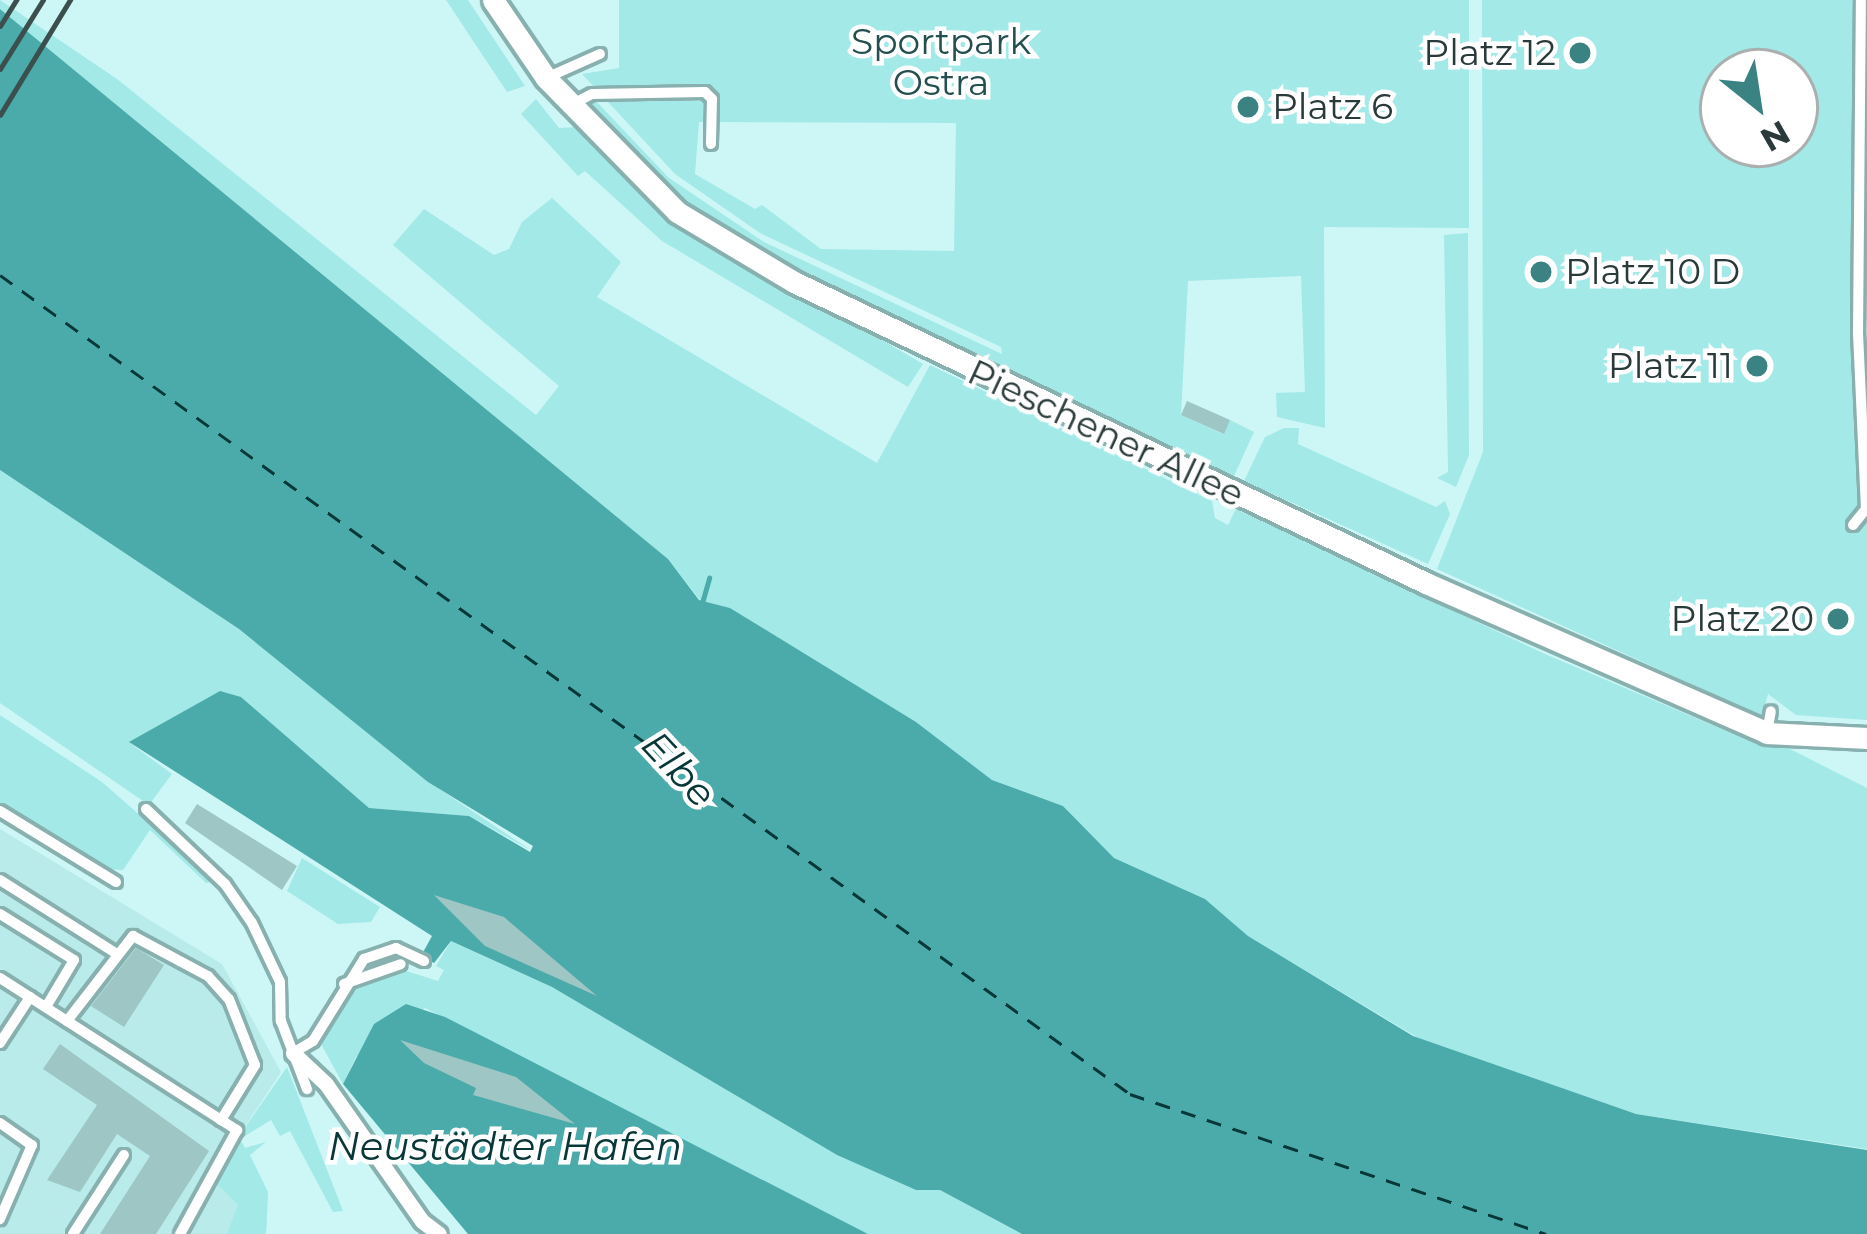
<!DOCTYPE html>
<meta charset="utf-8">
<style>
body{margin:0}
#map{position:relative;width:1867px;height:1234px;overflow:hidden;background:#cdf7f6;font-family:Montserrat,sans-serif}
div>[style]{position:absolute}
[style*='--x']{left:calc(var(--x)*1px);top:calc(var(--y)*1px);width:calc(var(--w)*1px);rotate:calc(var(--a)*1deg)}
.built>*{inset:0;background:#b8ebea}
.green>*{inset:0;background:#a2e9e8}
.water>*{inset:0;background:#4baaaa}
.stream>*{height:4.5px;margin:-2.25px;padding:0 2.25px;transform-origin:2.25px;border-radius:2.25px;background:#4baaaa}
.ferry>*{height:3px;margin-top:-1.5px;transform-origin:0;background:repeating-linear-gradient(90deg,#083737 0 15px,transparent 0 27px)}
.building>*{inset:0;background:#9dc6c5}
.roads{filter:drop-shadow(3px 0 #88b0af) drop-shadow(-3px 0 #88b0af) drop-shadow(0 3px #88b0af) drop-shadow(0 -3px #88b0af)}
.service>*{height:10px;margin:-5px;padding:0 5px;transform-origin:5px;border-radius:5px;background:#fff}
.pedestrian>*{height:15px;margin:-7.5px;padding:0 7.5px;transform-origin:7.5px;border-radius:7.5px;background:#fff}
.minor>*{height:21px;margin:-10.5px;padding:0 10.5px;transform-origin:10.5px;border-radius:10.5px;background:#fff}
.rail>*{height:4.5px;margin:-2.25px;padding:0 2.25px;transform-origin:2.25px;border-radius:2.25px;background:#3c4f4f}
.dots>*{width:33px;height:33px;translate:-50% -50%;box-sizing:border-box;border:6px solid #fff;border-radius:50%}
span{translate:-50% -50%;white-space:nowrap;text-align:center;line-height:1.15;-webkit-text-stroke:9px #fff;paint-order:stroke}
.park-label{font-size:36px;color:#244f4f}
.poi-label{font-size:36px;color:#2a3a3a}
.right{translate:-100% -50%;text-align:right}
.left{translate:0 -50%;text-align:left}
.street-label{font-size:36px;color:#2a3a3a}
.water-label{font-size:39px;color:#083737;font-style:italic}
.north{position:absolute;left:1699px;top:48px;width:120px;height:120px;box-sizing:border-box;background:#fff;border:3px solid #aab0b0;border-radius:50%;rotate:150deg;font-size:33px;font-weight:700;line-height:48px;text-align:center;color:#2a3a3a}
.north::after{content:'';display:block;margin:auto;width:42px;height:54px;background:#3b8383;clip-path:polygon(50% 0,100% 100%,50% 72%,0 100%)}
</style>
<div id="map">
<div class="built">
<div style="clip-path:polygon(0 829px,222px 964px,281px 1072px,235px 1142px,268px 1192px,266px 1234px,0 1234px)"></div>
</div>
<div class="green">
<div style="clip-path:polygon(0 0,117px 79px,536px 415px,559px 386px,393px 245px,424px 209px,494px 255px,509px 249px,522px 222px,552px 198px,621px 262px,597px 297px,877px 463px,930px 365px,1212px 501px,1215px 518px,1228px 525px,1236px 509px,1545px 654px,1731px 733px,1788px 748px,1867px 788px,1867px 1149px,1636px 1114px,1425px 1042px,1248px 936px,1205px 899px,1114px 858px,1063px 806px,992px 780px,916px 722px,730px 608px,700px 600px,668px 559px,0 9px)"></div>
<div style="clip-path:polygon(446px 0,468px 0,525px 86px,507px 92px)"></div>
<div style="clip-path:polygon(evenodd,619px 0,1469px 0,1469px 228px,1324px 227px,1325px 428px,1277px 417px,1276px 393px,1305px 392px,1301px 276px,1188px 281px,1181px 415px,1223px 434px,1230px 420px,1254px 432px,1234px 476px,751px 247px,693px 208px,585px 108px,595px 100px,669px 178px,764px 242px,1002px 354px,1001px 347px,760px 233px,675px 174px,582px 74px,619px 68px,619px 0,699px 122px,956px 123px,954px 251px,821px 249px,762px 205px,755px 209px,695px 174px,699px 122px)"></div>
<div style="clip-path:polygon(evenodd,1482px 0,1867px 0,1867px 720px,1796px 715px,1768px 694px,1762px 716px,1437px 569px,1483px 452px,1482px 0,1723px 72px,1795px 72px,1795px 144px,1723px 144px,1723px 72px)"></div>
<div style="clip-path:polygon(536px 99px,559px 128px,577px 127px,670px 216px,923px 364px,908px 387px,662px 241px,585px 171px,578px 176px,521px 114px)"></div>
<div style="clip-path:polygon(1468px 233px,1469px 455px,1456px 487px,1437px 478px,1448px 472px,1444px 235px)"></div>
<div style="clip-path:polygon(1284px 428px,1299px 428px,1298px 444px,1436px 507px,1445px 501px,1450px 514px,1428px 564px,1244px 481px,1265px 437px)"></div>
<div style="clip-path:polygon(0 470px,239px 629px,429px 782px,532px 851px,469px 816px,369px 808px,241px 697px,130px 743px,172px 774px,149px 805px,0 703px)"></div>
<div style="clip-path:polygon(0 715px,102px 782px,215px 881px,206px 883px,150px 830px,123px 870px,103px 869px,0 804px)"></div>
<div style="clip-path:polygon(302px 858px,380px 907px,371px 922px,338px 924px,287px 891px)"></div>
<div style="clip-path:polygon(451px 941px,552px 987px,837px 1155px,916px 1190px,940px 1190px,1022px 1234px,868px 1234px,425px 1008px,356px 1057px,343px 1084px,321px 1044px,346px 993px,364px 977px,400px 969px,438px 981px,444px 970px,436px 966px)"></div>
<div style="clip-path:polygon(287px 1067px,343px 1211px,333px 1212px,290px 1131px,280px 1136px,271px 1120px,240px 1139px,245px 1148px,266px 1142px,250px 1155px,268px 1192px,266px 1234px,227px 1234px,238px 1205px,215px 1182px,235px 1142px)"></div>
</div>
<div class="water">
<div style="clip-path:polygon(0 9px,668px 559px,699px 600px,730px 608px,916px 722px,992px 780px,1063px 806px,1114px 858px,1205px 899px,1248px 936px,1413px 1036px,1636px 1114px,1867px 1150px,1867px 1234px,1022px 1234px,940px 1190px,916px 1190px,837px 1155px,552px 987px,451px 941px,434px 963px,421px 956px,432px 936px,129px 742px,220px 691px,241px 697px,369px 808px,469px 816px,530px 852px,533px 846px,428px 782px,239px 629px,0 470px)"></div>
<div style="clip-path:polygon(406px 1004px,445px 1017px,868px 1234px,468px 1234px,343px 1084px,374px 1024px)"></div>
</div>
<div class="stream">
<div style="--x:702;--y:603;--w:26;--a:-74"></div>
</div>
<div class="ferry">
<div style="--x:0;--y:275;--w:1396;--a:35.93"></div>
<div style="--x:1130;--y:1094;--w:439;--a:18.6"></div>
</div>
<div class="building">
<div style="clip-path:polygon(1187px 401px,1230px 420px,1224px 434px,1181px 415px)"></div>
<div style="clip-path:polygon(197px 804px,297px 866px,282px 890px,185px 823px)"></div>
<div style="clip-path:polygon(434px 895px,504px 917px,597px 996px,485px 946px)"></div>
<div style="clip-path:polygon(136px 948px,164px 965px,124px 1027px,91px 1006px)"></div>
<div style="clip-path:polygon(400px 1040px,516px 1077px,575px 1124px,473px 1095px,476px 1088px,424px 1063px)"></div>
<div style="clip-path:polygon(60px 1044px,209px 1151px,156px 1234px,100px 1234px,150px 1156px,117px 1134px,80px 1192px,47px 1180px,97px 1105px,43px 1069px)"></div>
</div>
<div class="roads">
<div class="service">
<div style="--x:546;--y:78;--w:59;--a:-24"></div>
<div style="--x:573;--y:104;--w:21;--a:-28"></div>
<div style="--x:592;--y:94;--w:113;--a:-1"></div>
<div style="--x:705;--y:92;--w:10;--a:45"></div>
<div style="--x:712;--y:99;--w:45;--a:91.3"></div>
<div style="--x:1853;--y:525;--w:21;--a:-51"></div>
<div style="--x:1866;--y:509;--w:176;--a:-92.6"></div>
<div style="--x:1858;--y:333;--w:333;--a:-89.5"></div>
<div style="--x:1767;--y:733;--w:22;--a:-80"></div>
<div style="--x:146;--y:809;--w:109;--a:43.5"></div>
<div style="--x:225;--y:884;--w:47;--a:55.3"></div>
<div style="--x:252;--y:923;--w:65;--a:64.6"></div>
<div style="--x:280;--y:982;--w:39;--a:89"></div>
<div style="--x:281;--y:1021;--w:73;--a:69.1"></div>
<div style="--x:0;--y:811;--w:136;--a:31.5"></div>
<div style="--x:0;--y:880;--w:135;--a:32.3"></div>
<div style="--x:0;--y:914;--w:87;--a:31.9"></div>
<div style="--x:74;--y:960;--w:55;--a:120.8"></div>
<div style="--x:0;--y:978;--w:282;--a:32.7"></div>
<div style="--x:237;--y:1130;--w:119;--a:118.7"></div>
<div style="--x:344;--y:984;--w:60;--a:-19.3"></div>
<div style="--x:67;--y:1021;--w:108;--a:-52.2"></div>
<div style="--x:133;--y:936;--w:85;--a:28.1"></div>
<div style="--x:208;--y:976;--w:31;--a:48"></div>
<div style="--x:229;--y:999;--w:71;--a:68.5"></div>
<div style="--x:255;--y:1065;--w:65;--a:121.7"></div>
<div style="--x:0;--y:1043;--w:55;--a:-56.9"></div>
<div style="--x:293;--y:1053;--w:23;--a:-31"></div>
<div style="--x:313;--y:1041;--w:97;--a:-58.1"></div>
<div style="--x:364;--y:959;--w:34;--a:-19"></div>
<div style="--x:396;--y:948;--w:31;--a:25"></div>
<div style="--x:0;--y:1123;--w:39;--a:35"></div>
<div style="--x:32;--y:1145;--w:81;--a:113.4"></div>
<div style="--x:73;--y:1234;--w:94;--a:-57.2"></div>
</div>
<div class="pedestrian">
<div style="--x:293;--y:1053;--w:45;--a:43.2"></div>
<div style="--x:326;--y:1084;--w:167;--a:55"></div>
<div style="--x:422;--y:1221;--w:21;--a:37"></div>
</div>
<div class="minor">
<div style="--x:493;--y:0;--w:94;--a:55.8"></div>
<div style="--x:546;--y:78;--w:187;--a:45.6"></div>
<div style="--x:677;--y:212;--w:136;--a:30.9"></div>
<div style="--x:794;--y:282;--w:700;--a:25.47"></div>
<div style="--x:1426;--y:583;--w:373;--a:23.7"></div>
<div style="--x:1767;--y:733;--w:100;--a:2.9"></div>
</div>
</div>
<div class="rail">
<div style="--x:0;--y:26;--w:31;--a:-58"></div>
<div style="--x:0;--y:69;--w:81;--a:-58.1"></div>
<div style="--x:0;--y:115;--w:135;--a:-58.7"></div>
</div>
<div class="dots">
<div style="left:1580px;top:53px;background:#3b8383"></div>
<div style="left:1248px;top:107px;background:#3b8383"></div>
<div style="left:1541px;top:272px;background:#3b8383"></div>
<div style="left:1757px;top:366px;background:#3b8383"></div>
<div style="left:1838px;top:619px;background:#3b8383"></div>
</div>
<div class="park-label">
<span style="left:941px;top:62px">Sportpark<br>Ostra</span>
</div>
<div class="poi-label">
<span class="right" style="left:1556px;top:53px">Platz 12</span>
<span class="left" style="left:1272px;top:107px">Platz 6</span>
<span class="left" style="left:1565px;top:272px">Platz 10 D</span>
<span class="right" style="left:1733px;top:366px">Platz 11</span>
<span class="right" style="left:1814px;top:619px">Platz 20</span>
</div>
<div class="street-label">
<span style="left:1106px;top:433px;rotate:25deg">Pieschener Allee</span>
</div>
<div class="water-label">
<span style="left:679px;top:769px;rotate:47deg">Elbe</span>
<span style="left:505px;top:1146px">Neustädter Hafen</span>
</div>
<div class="north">N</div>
</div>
